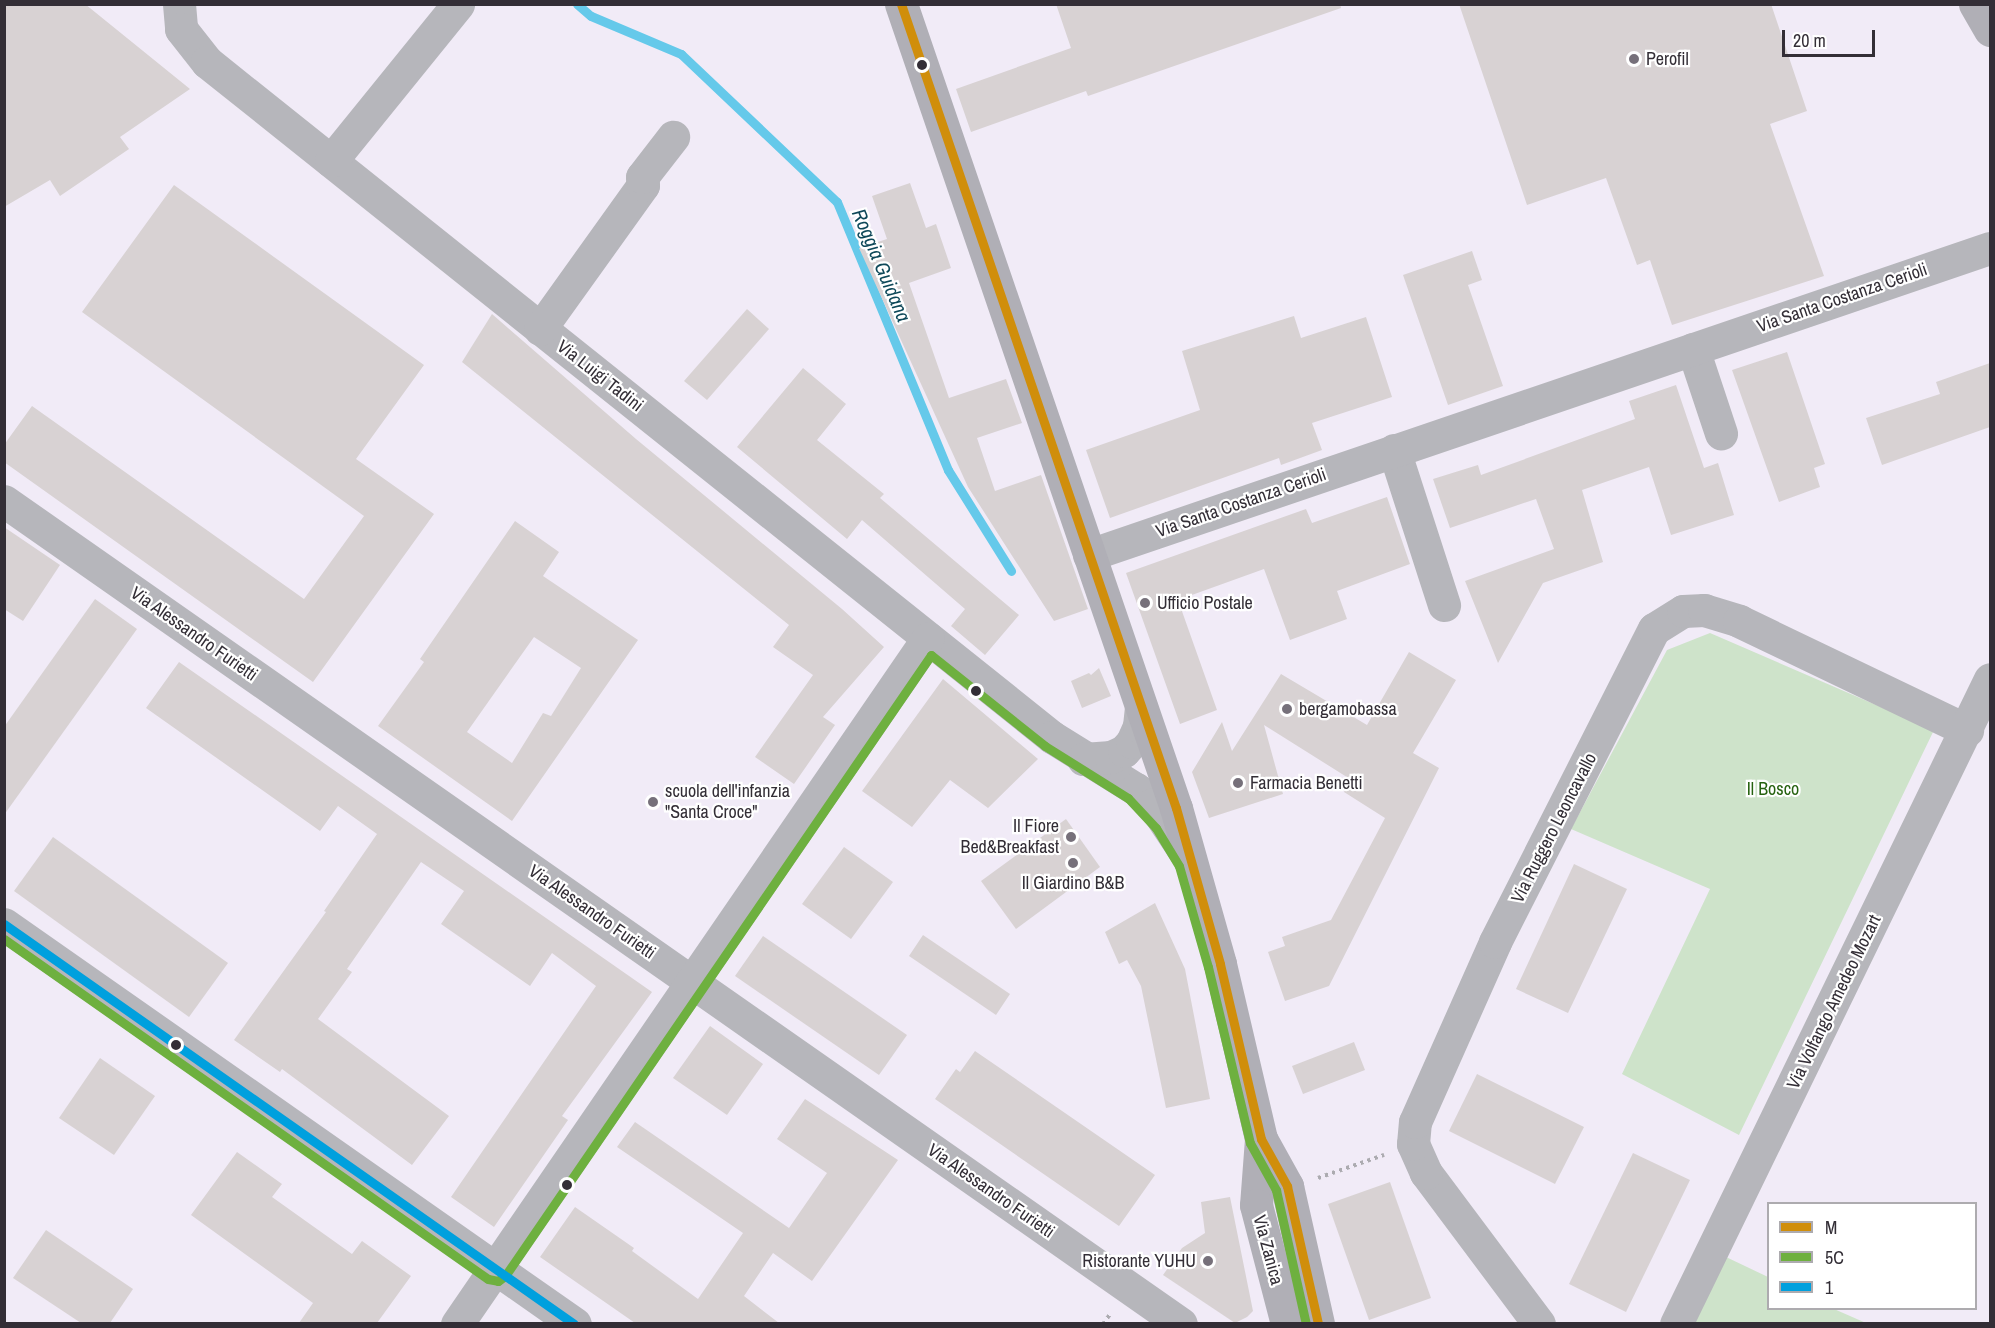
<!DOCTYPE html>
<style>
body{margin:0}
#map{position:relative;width:1995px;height:1328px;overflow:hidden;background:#f1ebf7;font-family:"Archivo Narrow",sans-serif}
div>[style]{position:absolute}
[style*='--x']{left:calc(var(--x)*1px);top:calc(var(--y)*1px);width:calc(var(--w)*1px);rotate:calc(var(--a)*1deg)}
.green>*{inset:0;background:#cee3ca}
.stream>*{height:9px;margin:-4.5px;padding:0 4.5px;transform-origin:4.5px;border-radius:4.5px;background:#65c9ea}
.building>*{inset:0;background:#d8d2d3}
.path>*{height:4px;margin-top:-2px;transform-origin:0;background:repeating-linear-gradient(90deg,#acabb0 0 3px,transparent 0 7.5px)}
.minor>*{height:33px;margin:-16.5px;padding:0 16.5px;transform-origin:16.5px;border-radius:16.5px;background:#b6b6bb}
.major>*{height:33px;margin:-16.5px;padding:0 16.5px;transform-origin:16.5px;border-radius:16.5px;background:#b0afb6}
.bus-1>*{height:9px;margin:-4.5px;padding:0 4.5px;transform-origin:4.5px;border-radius:4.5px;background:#d08e0b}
.bus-2>*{height:9px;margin:-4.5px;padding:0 4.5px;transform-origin:4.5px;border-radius:4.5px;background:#6eb03f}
.bus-3>*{height:9px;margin:-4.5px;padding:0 4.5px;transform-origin:4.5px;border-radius:4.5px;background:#00a0de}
.dots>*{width:16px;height:16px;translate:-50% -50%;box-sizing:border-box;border:3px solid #fff;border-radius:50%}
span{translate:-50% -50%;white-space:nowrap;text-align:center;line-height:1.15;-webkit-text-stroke:4.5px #fff;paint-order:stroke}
.poi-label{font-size:18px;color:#332e36}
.left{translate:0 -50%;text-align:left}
.right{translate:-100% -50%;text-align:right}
.street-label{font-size:18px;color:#332e36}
.park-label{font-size:18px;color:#266210}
.water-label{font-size:20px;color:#0e4859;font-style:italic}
.frame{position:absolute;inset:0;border:6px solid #332e36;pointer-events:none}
.legend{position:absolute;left:1767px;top:1202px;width:210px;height:108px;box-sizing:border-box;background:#fff;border:2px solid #adabaf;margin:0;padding:8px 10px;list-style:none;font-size:18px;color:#332e36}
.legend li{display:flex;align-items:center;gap:12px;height:30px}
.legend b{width:30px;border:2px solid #adabaf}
.scale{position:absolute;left:1782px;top:30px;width:93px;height:27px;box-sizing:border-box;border:3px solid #332e36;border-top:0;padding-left:8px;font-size:18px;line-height:21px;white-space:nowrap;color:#332e36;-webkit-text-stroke:4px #fff;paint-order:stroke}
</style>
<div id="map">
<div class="green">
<div style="clip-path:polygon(1710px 633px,1934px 730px,1739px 1135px,1622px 1074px,1710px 889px,1571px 829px,1667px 650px)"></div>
<div style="clip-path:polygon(1726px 1257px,1768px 1277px,1768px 1308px,1834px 1309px,1866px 1323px,1693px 1324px)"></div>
</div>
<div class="stream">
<div style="--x:577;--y:4;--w:18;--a:41"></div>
<div style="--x:591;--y:16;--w:98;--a:22.9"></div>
<div style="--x:681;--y:54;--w:215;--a:43.5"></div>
<div style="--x:837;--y:202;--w:290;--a:67.5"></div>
<div style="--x:948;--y:470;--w:119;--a:58"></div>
</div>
<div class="building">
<div style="clip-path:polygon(4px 4px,85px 4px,190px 89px,120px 137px,129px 149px,60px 196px,50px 180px,4px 207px)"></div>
<div style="clip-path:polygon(1056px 4px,1340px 4px,1341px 8px,1088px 96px,1086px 91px,971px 132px,956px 89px,1071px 48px)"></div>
<div style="clip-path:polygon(1459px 4px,1771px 4px,1807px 111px,1770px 124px,1824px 276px,1672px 325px,1650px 260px,1637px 265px,1606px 178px,1527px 205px)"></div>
<div style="clip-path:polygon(910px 183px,926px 228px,936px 224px,951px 268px,909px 283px,949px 398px,1006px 379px,1022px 423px,977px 438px,995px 491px,1041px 475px,1088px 609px,1054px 621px,968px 487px,859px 248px,887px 239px,872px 196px)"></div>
<div style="clip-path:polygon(174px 185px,424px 365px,356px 459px,434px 514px,313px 682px,4px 462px,4px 445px,32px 406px,304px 599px,364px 516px,82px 312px)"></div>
<div style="clip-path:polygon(1472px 251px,1482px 280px,1468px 285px,1503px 386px,1448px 405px,1403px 275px)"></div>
<div style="clip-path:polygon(747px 309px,769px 329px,707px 400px,684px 381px)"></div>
<div style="clip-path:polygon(492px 314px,636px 439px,842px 609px,884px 647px,823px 717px,835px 725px,794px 784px,755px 757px,813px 675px,773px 647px,789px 625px,462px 362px)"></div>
<div style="clip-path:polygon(1294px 316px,1301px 338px,1366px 317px,1392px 397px,1312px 423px,1322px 450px,1281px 465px,1279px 458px,1110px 518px,1086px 450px,1200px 410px,1182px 351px)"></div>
<div style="clip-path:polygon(1787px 352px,1825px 464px,1814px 468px,1820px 487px,1779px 502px,1732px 370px)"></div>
<div style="clip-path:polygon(1990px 363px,1990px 427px,1882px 465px,1866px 418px,1940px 394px,1936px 382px)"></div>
<div style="clip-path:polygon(803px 368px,846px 404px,817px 440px,884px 494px,880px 498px,1019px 615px,985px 655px,951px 626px,965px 609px,862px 520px,847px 539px,737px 447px)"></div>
<div style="clip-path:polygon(1676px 385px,1704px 468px,1718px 463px,1734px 515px,1671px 535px,1649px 467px,1582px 490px,1603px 562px,1543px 583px,1498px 663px,1465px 581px,1554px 549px,1536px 499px,1450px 528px,1433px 479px,1478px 465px,1481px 475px,1635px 419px,1629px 401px)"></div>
<div style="clip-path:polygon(1387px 497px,1410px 564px,1337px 591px,1347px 619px,1290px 640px,1264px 569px,1178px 600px,1217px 710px,1180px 724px,1126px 573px,1306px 509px,1312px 523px)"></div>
<div style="clip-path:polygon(evenodd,515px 521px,559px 552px,543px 576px,638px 640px,512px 821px,378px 726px,424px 662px,420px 659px,515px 521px,534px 637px,581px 668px,551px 716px,543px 713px,512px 763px,467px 732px,534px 637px)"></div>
<div style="clip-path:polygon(4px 527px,60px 565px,23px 621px,4px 609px)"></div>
<div style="clip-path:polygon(95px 599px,137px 629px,4px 815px,4px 727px)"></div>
<div style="clip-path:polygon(1409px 652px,1456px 680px,1413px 753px,1439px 768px,1329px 986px,1285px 1001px,1268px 952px,1285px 946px,1282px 937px,1331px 920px,1385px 818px,1344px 792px,1350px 779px,1264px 725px,1283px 794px,1209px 818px,1192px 772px,1222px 722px,1232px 751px,1281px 674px,1367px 725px)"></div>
<div style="clip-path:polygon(179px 662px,652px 992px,562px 1116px,568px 1120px,494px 1227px,451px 1197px,596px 986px,552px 953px,530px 986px,441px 924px,464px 891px,421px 862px,347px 969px,352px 972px,318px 1019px,449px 1116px,412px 1165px,282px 1069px,280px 1072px,234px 1040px,326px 912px,324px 911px,377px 834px,338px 806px,320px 831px,146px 708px)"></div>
<div style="clip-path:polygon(1099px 668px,1111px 696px,1082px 708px,1071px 681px,1089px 673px,1091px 675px)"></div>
<div style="clip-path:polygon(943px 679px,1038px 759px,988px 808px,950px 780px,912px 827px,862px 791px)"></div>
<div style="clip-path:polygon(1066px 819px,1100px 867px,1016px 929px,981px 881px)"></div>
<div style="clip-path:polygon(53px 837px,228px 963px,189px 1017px,14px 891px)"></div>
<div style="clip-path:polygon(844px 847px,893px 882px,851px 939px,802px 904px)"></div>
<div style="clip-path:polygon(1574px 864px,1627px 889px,1568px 1013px,1516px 989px)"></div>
<div style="clip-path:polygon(1155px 903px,1185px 969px,1210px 1099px,1166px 1108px,1141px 986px,1127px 960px,1119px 964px,1105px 932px)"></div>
<div style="clip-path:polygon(923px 935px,1010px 994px,996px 1015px,909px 956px)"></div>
<div style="clip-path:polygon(763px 936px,907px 1035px,879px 1075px,735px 976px)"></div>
<div style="clip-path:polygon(710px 1026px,763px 1064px,727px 1115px,673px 1078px)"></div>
<div style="clip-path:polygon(1354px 1042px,1365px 1070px,1303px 1094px,1292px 1066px)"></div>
<div style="clip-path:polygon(975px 1051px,1155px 1175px,1119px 1226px,935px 1099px,956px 1069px,960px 1072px)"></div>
<div style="clip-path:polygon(100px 1058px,155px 1096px,114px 1155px,59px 1118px)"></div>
<div style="clip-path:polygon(1477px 1074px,1584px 1127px,1555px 1184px,1449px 1131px)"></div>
<div style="clip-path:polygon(805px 1099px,898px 1160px,812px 1281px,773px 1253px,744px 1296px,779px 1323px,635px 1323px,540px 1257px,575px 1207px,634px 1248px,632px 1251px,698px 1299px,743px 1233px,617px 1147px,635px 1122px,789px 1228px,827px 1173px,777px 1139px)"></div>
<div style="clip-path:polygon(237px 1152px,282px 1184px,272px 1197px,352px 1254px,362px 1241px,411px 1276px,377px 1323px,299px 1323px,313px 1303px,191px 1215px)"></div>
<div style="clip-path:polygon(1633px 1153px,1690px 1180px,1626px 1312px,1569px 1284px)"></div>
<div style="clip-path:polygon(1390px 1182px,1431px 1298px,1369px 1320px,1328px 1204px)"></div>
<div style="clip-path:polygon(1230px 1197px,1253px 1311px,1247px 1317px,1235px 1323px,1163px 1275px,1182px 1248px,1205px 1233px,1201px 1202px)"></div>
<div style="clip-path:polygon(46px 1230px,133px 1289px,110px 1323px,81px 1323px,13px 1278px)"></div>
</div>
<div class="path">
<div style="--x:1318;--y:1178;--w:70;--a:-19.2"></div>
<div style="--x:1103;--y:1324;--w:14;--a:-54"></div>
</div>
<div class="minor">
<div style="--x:179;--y:4;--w:25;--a:85"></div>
<div style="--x:181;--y:29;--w:42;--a:51.8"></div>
<div style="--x:207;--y:62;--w:1082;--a:38.62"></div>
<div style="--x:1052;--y:737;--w:99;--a:31.8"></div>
<div style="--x:1136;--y:789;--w:23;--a:41"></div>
<div style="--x:1153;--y:804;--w:58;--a:56.3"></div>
<div style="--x:331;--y:161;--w:202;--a:-51"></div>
<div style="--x:540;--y:329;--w:177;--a:-54.4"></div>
<div style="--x:643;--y:185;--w:8;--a:-97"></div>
<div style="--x:642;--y:177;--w:51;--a:-52.2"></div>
<div style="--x:1693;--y:349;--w:89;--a:71.6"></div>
<div style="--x:1394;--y:450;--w:163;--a:72.1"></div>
<div style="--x:4;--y:501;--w:1436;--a:34.96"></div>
<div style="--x:1089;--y:555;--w:952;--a:-18.82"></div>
<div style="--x:1083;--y:759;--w:28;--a:-4"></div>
<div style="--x:1111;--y:757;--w:14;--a:-25"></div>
<div style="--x:1124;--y:751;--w:12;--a:-48"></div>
<div style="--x:1132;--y:742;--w:17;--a:-66"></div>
<div style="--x:1139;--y:726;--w:19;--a:-84"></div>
<div style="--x:4;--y:924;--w:697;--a:35.01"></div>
<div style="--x:457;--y:1324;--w:832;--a:-55.53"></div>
<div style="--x:1539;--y:1324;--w:189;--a:-126.8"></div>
<div style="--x:1426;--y:1173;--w:32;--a:-114"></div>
<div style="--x:1413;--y:1144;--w:22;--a:-85"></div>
<div style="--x:1415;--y:1122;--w:197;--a:-66"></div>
<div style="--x:1495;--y:942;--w:351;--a:-63.1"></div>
<div style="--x:1654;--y:629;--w:34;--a:-32"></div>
<div style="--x:1683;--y:611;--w:21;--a:-3"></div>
<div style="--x:1704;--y:610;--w:37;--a:17"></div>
<div style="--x:1739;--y:621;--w:253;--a:25.6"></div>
<div style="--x:1676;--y:1324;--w:717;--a:-64.04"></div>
</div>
<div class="major">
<div style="--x:901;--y:4;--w:850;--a:71.12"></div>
<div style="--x:1176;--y:808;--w:162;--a:74.2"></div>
<div style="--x:1220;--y:964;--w:180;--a:76.8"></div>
<div style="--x:1261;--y:1139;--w:54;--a:61"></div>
<div style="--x:1287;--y:1186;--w:141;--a:77.3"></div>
<div style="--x:1975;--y:4;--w:30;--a:60"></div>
<div style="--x:1261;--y:1139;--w:66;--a:94.3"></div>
<div style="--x:1256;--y:1205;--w:123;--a:75.4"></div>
</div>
<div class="bus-1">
<div style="--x:901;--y:4;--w:850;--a:71.12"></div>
<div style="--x:1176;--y:808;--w:162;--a:74.2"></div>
<div style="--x:1220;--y:964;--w:180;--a:76.8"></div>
<div style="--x:1261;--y:1139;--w:54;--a:61"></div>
<div style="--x:1287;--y:1186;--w:141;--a:77.3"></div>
</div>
<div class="bus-2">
<div style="--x:4;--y:939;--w:591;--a:35.09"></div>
<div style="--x:488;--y:1279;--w:10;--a:11"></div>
<div style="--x:498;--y:1281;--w:9;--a:-36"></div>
<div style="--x:505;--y:1276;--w:753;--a:-55.55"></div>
<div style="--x:931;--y:655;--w:146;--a:38.6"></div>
<div style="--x:1045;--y:746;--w:98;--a:32.1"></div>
<div style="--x:1128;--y:798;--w:41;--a:47"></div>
<div style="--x:1156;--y:828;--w:44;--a:58.8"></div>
<div style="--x:1179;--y:866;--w:105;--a:74"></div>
<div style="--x:1208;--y:967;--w:181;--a:76.6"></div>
<div style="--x:1250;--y:1143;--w:54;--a:61"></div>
<div style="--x:1276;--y:1190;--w:137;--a:77.4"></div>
</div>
<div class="bus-3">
<div style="--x:4;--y:924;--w:696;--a:35.06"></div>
</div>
<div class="dots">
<div style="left:1634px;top:59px;background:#76707a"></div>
<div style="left:922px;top:65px;background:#332e36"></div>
<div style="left:1145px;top:603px;background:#76707a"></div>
<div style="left:976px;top:691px;background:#332e36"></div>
<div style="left:1287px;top:709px;background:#76707a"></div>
<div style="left:1238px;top:783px;background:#76707a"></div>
<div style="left:653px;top:802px;background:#76707a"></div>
<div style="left:1071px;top:837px;background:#76707a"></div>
<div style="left:1073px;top:863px;background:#76707a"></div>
<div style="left:176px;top:1045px;background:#332e36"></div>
<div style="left:567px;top:1185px;background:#332e36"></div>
<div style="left:1208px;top:1261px;background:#76707a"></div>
</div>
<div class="poi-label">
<span class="left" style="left:1646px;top:59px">Perofil</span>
<span class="left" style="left:1157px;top:603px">Ufficio Postale</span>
<span class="left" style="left:1299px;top:709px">bergamobassa</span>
<span class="left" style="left:1250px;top:783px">Farmacia Benetti</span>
<span class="left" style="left:665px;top:802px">scuola dell'infanzia<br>"Santa Croce"</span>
<span class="right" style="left:1059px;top:837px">Il Fiore<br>Bed&amp;Breakfast</span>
<span style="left:1073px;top:883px">Il Giardino B&amp;B</span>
<span class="right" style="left:1196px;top:1261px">Ristorante YUHU</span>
</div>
<div class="street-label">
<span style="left:1842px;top:298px;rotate:-19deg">Via Santa Costanza Cerioli</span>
<span style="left:600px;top:376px;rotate:38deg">Via Luigi Tadini</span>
<span style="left:1241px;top:503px;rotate:-19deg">Via Santa Costanza Cerioli</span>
<span style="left:194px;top:634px;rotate:35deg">Via Alessandro Furietti</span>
<span style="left:1554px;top:828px;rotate:-63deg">Via Ruggero Leoncavallo</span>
<span style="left:592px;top:912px;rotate:35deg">Via Alessandro Furietti</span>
<span style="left:1834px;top:1002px;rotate:-64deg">Via Volfango Amedeo Mozart</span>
<span style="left:991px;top:1191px;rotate:35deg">Via Alessandro Furietti</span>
<span style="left:1268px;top:1250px;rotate:75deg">Via Zanica</span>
</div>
<div class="park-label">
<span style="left:1773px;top:789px">Il Bosco</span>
</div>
<div class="water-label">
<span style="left:882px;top:265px;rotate:67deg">Roggia Guidana</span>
</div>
<div class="frame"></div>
<ul class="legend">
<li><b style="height:8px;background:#d08e0b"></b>M</li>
<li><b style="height:8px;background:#6eb03f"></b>5C</li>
<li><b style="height:8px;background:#00a0de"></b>1</li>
</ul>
<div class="scale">20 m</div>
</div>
